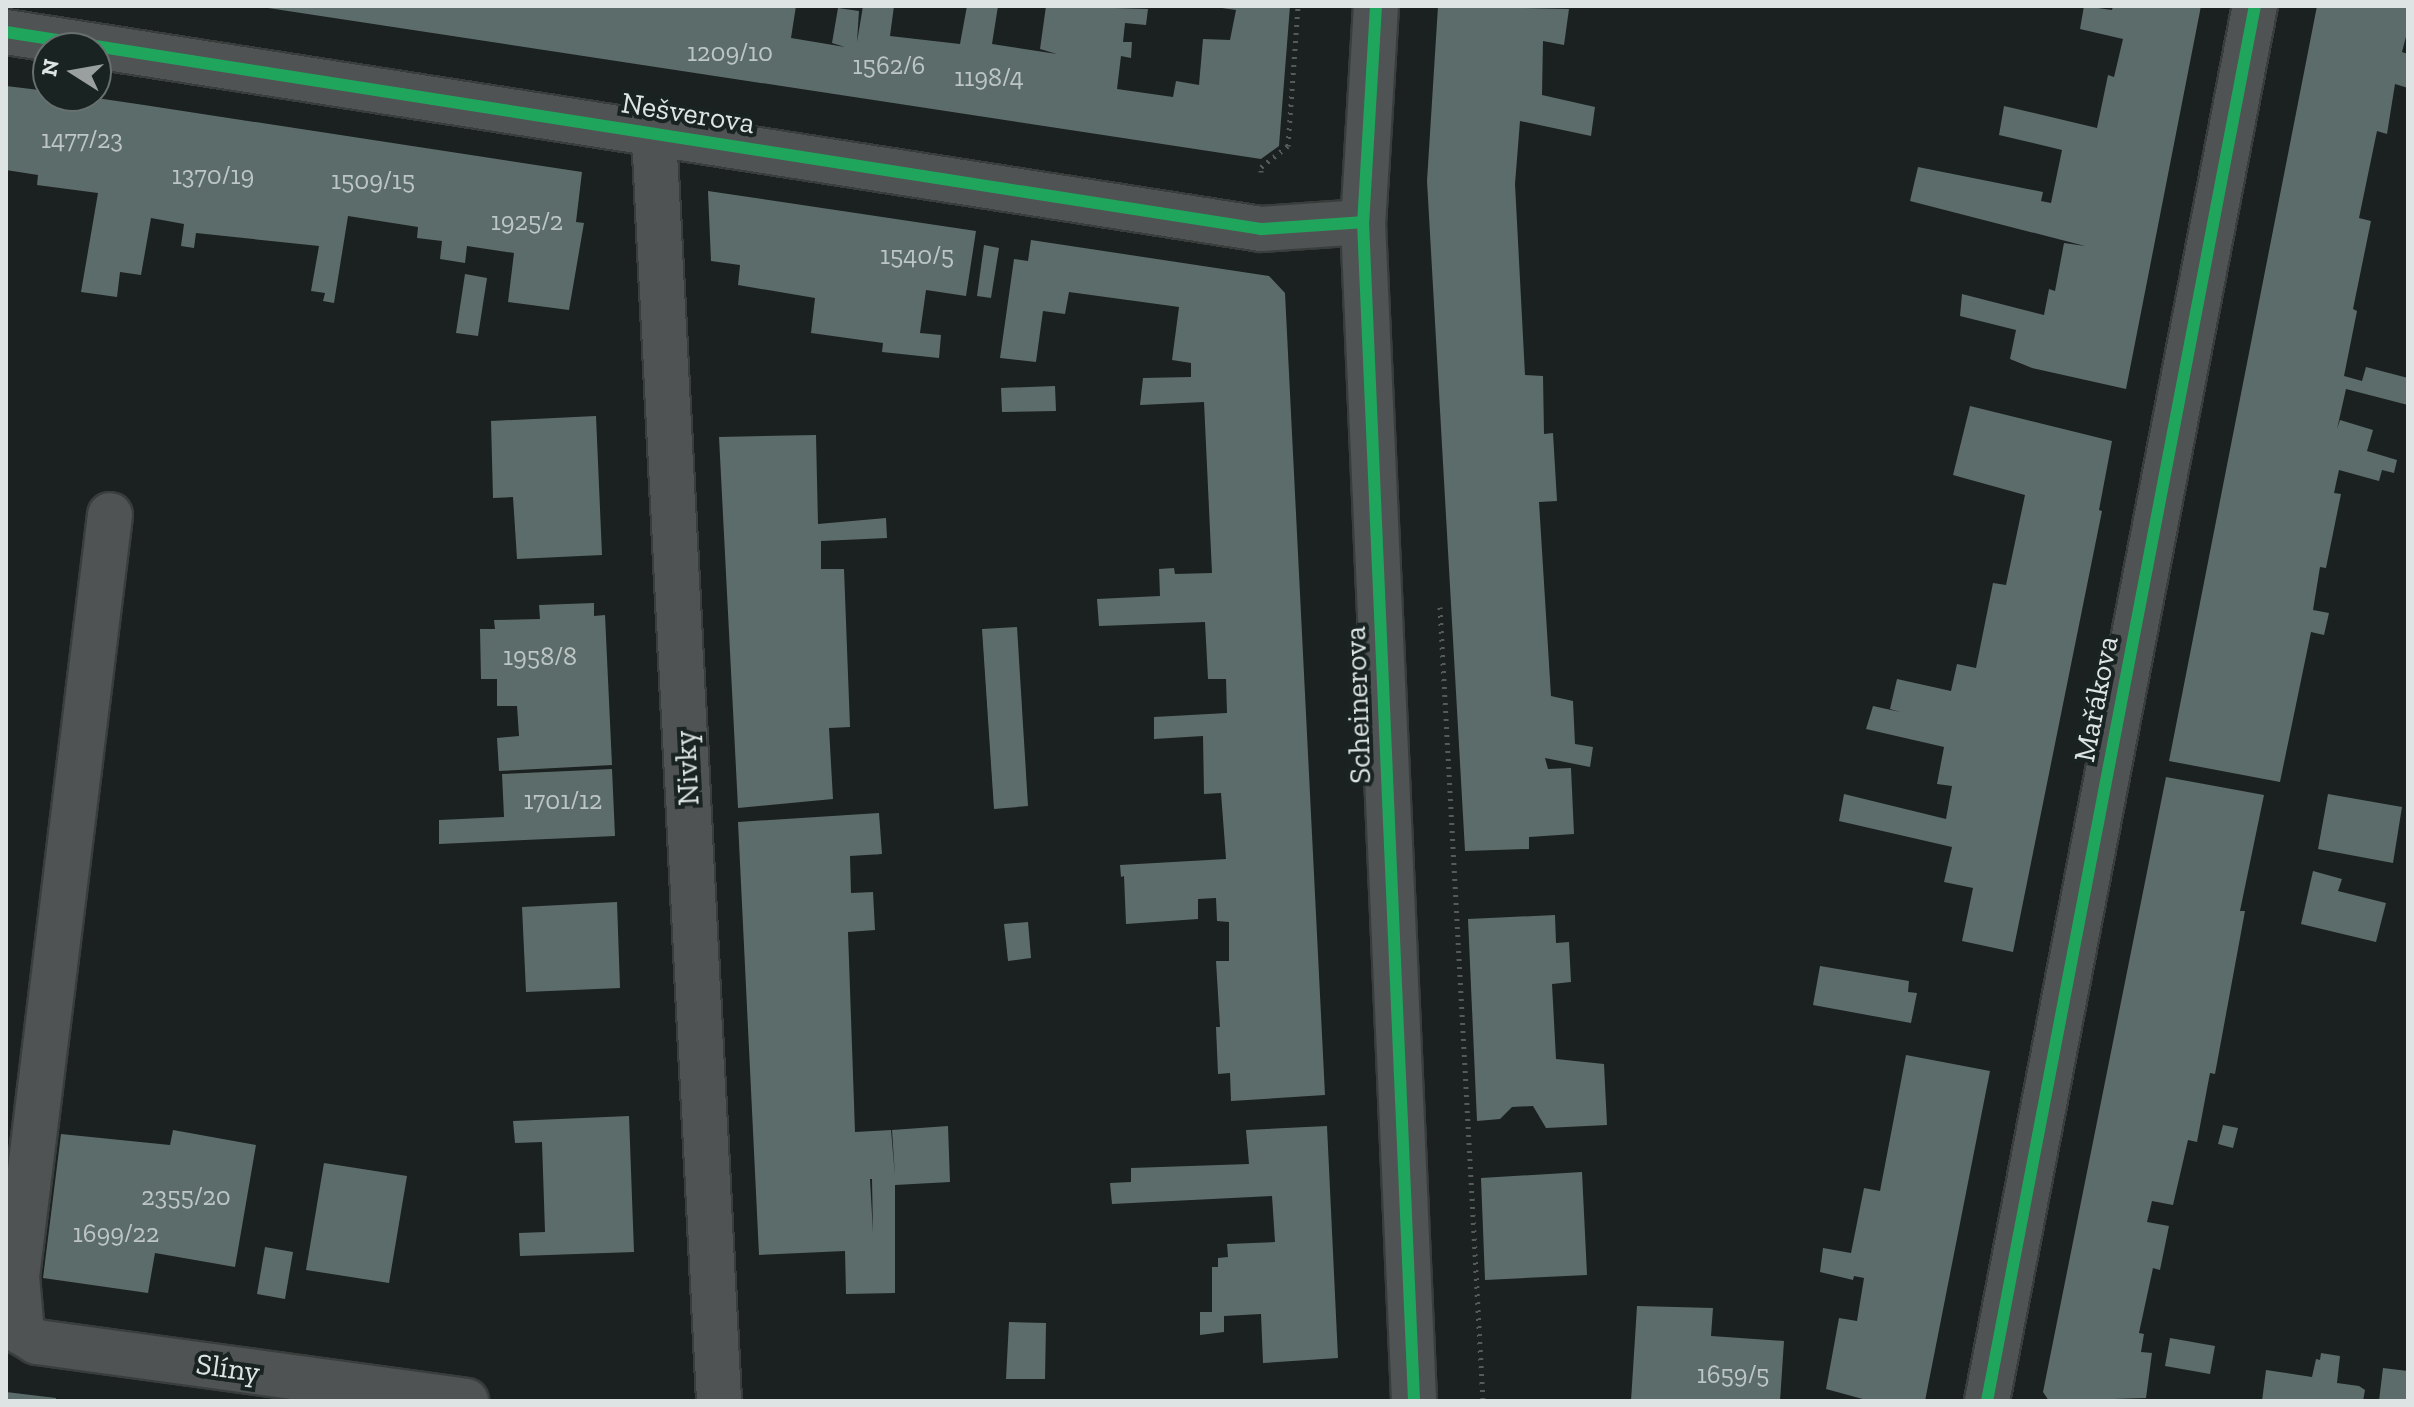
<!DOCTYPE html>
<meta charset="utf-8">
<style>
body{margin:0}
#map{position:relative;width:2414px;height:1407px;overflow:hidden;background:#1b2120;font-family:"Zilla Slab",serif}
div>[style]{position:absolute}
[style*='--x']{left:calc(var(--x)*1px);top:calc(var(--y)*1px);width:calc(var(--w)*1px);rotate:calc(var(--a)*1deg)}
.building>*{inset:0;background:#5c6c6a}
.path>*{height:5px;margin-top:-2.5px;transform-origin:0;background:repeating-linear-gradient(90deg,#565a5a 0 2px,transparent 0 8px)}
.roads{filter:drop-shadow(2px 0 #393e3d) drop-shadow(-2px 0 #393e3d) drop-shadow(0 2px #393e3d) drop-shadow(0 -2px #393e3d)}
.minor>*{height:44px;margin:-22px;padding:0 22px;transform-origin:22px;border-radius:22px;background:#505353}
.cycleway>*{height:12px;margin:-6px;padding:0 6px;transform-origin:6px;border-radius:6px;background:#20a55d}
span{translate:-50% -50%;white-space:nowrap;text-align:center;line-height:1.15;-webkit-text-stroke:8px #192322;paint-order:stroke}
.number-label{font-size:26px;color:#bdc6c5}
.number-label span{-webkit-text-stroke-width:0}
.street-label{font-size:30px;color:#dde4e3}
.frame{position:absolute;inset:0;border:8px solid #dde4e3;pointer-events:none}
.north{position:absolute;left:32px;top:32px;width:80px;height:80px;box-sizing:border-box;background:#192322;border:2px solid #67706f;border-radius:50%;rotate:281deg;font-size:22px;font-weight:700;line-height:32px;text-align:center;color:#dde4e3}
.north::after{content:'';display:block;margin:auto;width:28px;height:36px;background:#99a09f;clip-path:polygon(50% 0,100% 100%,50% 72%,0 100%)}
</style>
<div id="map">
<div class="building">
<div style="clip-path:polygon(255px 6px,796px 6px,791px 38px,845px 47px,832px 43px,838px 8px,859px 11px,857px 42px,863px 6px,894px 6px,890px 36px,960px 44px,967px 6px,998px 6px,992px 44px,1057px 54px,1040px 49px,1046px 6px,1148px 9px,1146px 25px,1125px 23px,1123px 42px,1132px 42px,1131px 58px,1121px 56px,1117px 89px,1173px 97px,1176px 81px,1199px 85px,1203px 39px,1230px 40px,1236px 10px,1208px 6px,1290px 6px,1279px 146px,1261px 159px)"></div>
<div style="clip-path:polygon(1438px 6px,1569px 9px,1564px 45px,1543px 41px,1542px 95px,1595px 107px,1591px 136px,1520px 121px,1515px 184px,1525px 375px,1543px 376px,1544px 434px,1553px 433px,1557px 501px,1539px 502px,1551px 696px,1573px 701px,1575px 744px,1593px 747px,1590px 767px,1545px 758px,1548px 769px,1571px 768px,1574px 834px,1529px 837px,1529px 849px,1465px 851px,1427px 181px)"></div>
<div style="clip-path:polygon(2084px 6px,2112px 10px,2113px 6px,2201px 6px,2126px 389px,2032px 368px,2010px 359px,2016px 330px,1960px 316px,1962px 294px,2044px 315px,2049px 289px,2055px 291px,2064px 243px,2085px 246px,1910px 201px,1918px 167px,2043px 192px,2041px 201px,2051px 203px,2062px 150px,1999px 135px,2004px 106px,2097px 128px,2108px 75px,2114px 77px,2123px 39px,2080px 29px)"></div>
<div style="clip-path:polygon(2317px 6px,2408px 6px,2408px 29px,2402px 52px,2408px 54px,2408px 88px,2395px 84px,2387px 134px,2377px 131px,2359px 218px,2371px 221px,2353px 309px,2357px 311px,2344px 376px,2362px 381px,2366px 367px,2408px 378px,2408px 405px,2346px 389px,2337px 429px,2340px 420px,2373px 430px,2367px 451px,2397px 460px,2394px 473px,2382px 470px,2379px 481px,2339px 470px,2334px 493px,2341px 494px,2326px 568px,2320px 567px,2313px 610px,2329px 613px,2324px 635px,2311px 632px,2280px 782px,2169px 761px)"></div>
<div style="clip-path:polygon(6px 86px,48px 91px,48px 96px,83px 96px,144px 105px,582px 172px,576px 222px,584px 223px,569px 310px,508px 302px,514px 253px,467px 246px,465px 263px,440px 259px,442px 241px,417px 238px,418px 227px,348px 216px,334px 303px,323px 301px,325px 293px,311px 291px,319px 246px,196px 233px,194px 248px,181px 246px,184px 224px,151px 218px,141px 275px,120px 272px,117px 297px,81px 292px,98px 193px,37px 185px,38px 175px,6px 170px)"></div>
<div style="clip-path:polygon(708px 191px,976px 231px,966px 296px,926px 290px,920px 333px,941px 335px,939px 358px,882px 352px,883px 343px,811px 333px,815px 298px,738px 285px,740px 265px,711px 261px)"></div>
<div style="clip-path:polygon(1031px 240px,1269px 276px,1285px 293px,1325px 1095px,1231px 1101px,1230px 1073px,1218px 1074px,1216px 1027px,1220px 1027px,1216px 961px,1229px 961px,1229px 922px,1217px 921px,1216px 898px,1198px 899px,1198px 919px,1126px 924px,1124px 876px,1121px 877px,1120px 865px,1226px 859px,1221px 793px,1204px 794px,1203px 736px,1154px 739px,1154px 717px,1227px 713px,1226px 679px,1208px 679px,1205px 622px,1099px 626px,1097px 599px,1160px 596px,1159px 569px,1174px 568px,1175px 574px,1212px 573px,1204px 402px,1140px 405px,1143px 378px,1191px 377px,1191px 363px,1172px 360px,1179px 307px,1069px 292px,1065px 314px,1043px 311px,1036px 362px,1000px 358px,1014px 259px,1028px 261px)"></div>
<div style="clip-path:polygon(984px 245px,999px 248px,991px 298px,977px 296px)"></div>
<div style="clip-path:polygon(465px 274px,487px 278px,478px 336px,456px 333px)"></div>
<div style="clip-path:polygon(1055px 386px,1056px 411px,1002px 412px,1001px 388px)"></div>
<div style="clip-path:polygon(1970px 406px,2112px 441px,2099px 510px,2102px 511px,2013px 952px,1962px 941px,1973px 888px,1944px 882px,1952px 847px,1839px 821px,1844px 794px,1946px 819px,1952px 786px,1937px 784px,1944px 747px,1866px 729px,1873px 706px,1900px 712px,1890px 709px,1897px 679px,1951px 691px,1957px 664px,1976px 668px,1993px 583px,2006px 585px,2025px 495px,1953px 475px)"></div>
<div style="clip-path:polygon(596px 416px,602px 555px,517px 559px,513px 497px,493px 498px,491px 421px)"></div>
<div style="clip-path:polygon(816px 435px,818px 524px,886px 518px,887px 538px,821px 541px,821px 569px,844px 569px,850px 727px,829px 728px,833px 799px,738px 808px,719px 437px)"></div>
<div style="clip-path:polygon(594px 603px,594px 616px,605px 615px,612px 765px,499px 771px,497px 738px,519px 736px,517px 706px,497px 706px,497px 679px,481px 679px,480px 629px,495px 629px,494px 620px,540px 619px,539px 605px)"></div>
<div style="clip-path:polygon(1017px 627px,1028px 806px,994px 809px,982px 629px)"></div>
<div style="clip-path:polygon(612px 769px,615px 836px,439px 844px,439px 820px,504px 817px,502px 774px)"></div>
<div style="clip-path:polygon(2166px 777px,2264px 795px,2240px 911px,2245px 911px,2215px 1074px,2210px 1073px,2197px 1142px,2188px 1140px,2173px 1205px,2152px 1201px,2147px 1222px,2169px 1226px,2160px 1270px,2153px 1268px,2139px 1333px,2144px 1334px,2141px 1352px,2152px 1353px,2146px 1398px,2049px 1401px,2043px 1392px)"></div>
<div style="clip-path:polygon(2328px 794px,2402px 807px,2393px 863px,2318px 849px)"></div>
<div style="clip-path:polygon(evenodd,879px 813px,882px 854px,850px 856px,851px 893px,873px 892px,875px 930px,848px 932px,855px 1132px,891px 1130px,895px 1176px,892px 1130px,948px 1126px,950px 1182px,895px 1185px,895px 1293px,846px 1294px,845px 1251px,759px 1255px,738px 822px,879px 813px,870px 1179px,872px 1179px,873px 1233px,870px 1179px)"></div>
<div style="clip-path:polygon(2313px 871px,2342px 879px,2338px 891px,2386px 903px,2376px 942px,2301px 924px)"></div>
<div style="clip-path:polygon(617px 902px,620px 988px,526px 992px,522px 907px)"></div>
<div style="clip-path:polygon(1555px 915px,1556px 943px,1569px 942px,1571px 982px,1552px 984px,1556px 1059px,1604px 1064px,1607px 1125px,1546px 1128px,1533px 1106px,1512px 1107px,1500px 1119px,1477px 1121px,1468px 919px)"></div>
<div style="clip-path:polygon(1028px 922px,1031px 958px,1008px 961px,1004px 924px)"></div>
<div style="clip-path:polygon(1820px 966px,1909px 981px,1908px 992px,1917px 993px,1911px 1023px,1813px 1005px)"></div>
<div style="clip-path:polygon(1906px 1055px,1990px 1071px,1925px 1401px,1870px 1401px,1826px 1389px,1839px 1318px,1857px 1321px,1864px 1278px,1854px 1276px,1853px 1280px,1820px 1272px,1823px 1248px,1851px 1253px,1864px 1188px,1880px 1191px)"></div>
<div style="clip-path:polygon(629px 1116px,634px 1252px,520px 1256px,519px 1233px,545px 1232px,542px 1142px,515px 1143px,513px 1121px)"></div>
<div style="clip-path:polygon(2223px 1125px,2238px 1128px,2233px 1148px,2218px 1144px)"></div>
<div style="clip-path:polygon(1327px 1126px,1338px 1358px,1263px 1363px,1261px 1314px,1224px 1316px,1224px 1332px,1200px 1335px,1200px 1312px,1212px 1312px,1212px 1267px,1218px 1267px,1218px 1258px,1228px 1257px,1227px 1244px,1275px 1242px,1272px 1196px,1112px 1204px,1110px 1183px,1131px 1182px,1131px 1168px,1249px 1164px,1246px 1130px)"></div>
<div style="clip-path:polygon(173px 1130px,256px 1145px,235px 1267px,155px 1253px,148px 1293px,43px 1278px,61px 1134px,170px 1145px)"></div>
<div style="clip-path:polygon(324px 1163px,407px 1176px,389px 1283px,306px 1270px)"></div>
<div style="clip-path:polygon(1582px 1172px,1587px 1275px,1485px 1280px,1481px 1178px)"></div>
<div style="clip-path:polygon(265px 1247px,293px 1252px,285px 1299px,257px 1294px)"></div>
<div style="clip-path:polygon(1637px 1306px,1713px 1308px,1711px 1336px,1784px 1341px,1780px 1401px,1631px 1401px)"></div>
<div style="clip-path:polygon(1009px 1322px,1046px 1323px,1045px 1379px,1006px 1379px)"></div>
<div style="clip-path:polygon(2170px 1338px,2215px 1346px,2210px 1374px,2165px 1366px)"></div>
<div style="clip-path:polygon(2321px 1353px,2340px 1356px,2337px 1383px,2359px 1386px,2365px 1390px,2363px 1401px,2262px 1401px,2266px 1370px,2312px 1377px,2316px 1359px,2320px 1360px)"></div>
<div style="clip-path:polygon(2383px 1368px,2408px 1371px,2408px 1401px,2379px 1401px)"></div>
<div style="clip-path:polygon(6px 1392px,56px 1398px,56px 1401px,6px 1401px)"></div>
</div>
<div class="path">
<div style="--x:1261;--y:172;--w:5;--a:-90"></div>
<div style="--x:1261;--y:167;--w:34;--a:-38"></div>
<div style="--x:1288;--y:146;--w:140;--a:-85.9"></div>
<div style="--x:1440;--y:607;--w:795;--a:86.9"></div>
</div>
<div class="roads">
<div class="minor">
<div style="--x:1376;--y:6;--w:216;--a:93.4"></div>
<div style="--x:1363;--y:222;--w:1180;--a:87.52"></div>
<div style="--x:6;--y:32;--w:1270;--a:8.92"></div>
<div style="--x:1261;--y:229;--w:102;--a:-3.9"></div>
<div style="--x:654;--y:134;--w:1269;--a:87.06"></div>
<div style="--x:110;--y:515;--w:768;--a:96.96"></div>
<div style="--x:17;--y:1277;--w:56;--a:84.9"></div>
<div style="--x:22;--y:1333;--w:17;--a:31"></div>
<div style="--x:37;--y:1342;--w:433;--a:7.8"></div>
<div style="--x:1987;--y:1401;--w:1421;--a:-79.13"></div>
</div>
</div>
<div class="cycleway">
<div style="--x:1376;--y:6;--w:216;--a:93.4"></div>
<div style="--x:1363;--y:222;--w:1180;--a:87.52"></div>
<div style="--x:6;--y:32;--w:1270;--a:8.92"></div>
<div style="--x:1261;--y:229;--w:102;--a:-3.9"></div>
<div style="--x:1987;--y:1401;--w:1421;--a:-79.13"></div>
</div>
<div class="number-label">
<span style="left:730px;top:53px">1209/10</span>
<span style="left:889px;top:66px">1562/6</span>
<span style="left:989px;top:78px">1198/4</span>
<span style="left:82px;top:140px">1477/23</span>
<span style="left:213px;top:176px">1370/19</span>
<span style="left:373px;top:181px">1509/15</span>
<span style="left:527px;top:222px">1925/2</span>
<span style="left:917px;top:256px">1540/5</span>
<span style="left:540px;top:657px">1958/8</span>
<span style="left:563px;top:801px">1701/12</span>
<span style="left:186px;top:1197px">2355/20</span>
<span style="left:116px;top:1234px">1699/22</span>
<span style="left:1733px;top:1375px">1659/5</span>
</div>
<div class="street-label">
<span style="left:688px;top:113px;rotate:9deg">Nešverova</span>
<span style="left:2096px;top:699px;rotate:-79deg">Mařákova</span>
<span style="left:1358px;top:705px;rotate:-92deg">Scheinerova</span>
<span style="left:687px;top:768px;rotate:-93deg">Nivky</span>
<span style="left:228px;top:1368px;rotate:8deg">Slíny</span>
</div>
<div class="frame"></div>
<div class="north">N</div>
</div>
